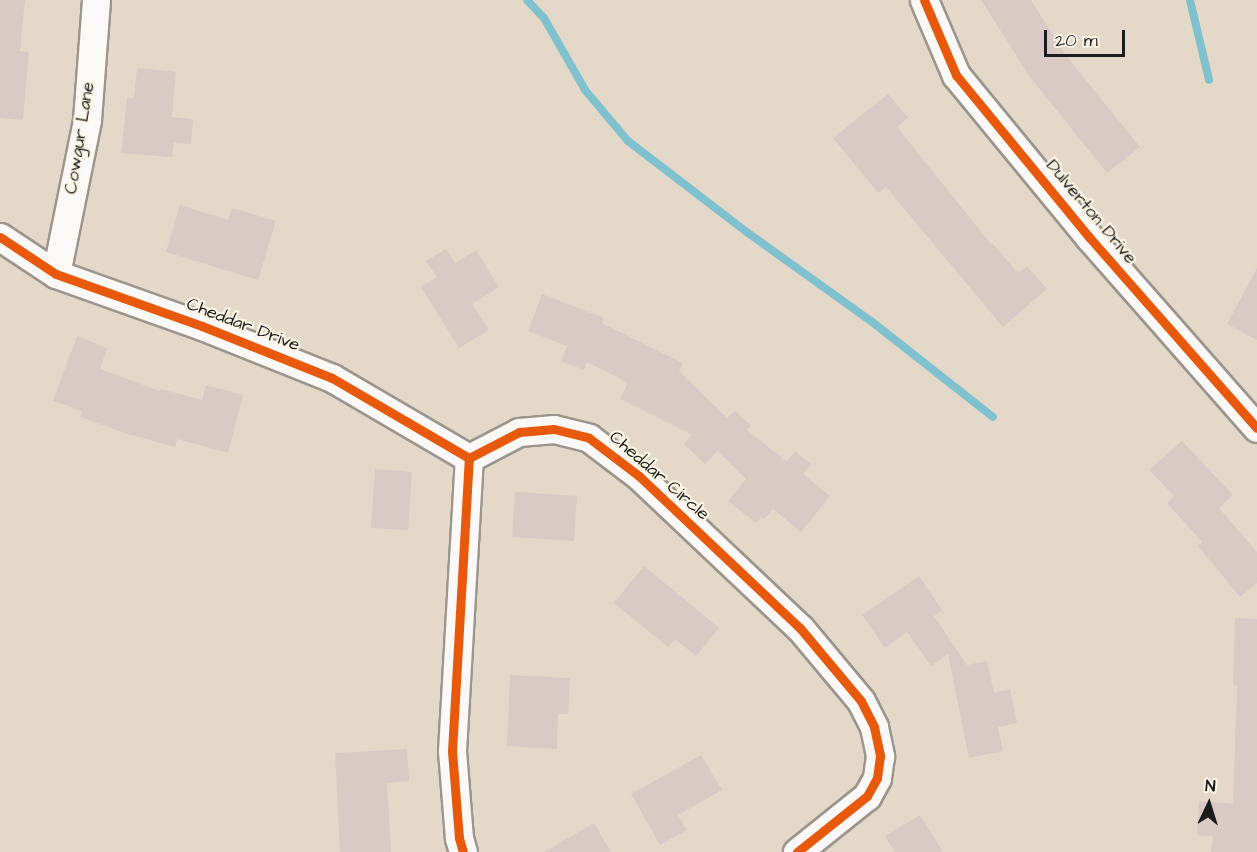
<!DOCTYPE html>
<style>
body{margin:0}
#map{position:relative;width:1257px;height:852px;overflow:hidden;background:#e4d9c8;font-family:"Architects Daughter",sans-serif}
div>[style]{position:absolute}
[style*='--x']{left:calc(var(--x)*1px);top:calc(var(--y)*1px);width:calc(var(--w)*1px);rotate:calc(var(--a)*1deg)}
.stream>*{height:8px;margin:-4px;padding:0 4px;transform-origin:4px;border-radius:4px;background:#7fc1cf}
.building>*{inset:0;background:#d9cac6}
.roads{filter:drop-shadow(2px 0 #9c958c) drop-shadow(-2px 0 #9c958c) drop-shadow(0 2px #9c958c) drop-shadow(0 -2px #9c958c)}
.minor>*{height:27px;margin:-13.5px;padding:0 13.5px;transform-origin:13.5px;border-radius:13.5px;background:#fbf9f7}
.cycleway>*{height:9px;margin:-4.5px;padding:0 4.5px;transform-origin:4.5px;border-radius:4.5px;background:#e8590c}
span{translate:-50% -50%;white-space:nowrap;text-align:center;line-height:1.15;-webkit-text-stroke:4.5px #fcf5e5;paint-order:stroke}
.street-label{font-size:18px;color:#1c1c1c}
.north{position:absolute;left:1179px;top:774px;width:60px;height:60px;-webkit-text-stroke:4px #fcf5e5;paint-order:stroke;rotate:4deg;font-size:16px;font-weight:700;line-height:24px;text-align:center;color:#1c1c1c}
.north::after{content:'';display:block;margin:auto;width:21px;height:27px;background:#1c1c1c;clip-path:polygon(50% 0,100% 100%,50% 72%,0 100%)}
.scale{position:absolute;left:1044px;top:30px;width:81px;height:27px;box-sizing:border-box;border:3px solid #1c1c1c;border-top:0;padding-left:8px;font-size:18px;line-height:21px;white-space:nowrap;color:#1c1c1c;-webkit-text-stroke:4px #fcf5e5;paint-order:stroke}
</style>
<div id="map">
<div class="stream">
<div style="--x:527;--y:0;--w:25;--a:47"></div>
<div style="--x:544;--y:18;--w:83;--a:60.3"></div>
<div style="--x:585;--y:90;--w:67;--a:49.9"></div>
<div style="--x:628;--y:141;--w:151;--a:37.5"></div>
<div style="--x:748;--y:233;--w:151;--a:35.6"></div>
<div style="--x:871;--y:321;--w:155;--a:38.2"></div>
<div style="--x:1190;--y:0;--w:82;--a:76.6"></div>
</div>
<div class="building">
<div style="clip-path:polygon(0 0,25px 0,20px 51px,29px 52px,23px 120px,0 118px)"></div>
<div style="clip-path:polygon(981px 0,1031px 0,1065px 54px,1140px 147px,1107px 173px,1030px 77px)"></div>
<div style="clip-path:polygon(137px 68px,176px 72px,172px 117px,193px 119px,191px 144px,174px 143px,172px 157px,121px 153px,127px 98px,134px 98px)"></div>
<div style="clip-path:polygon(888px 94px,908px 118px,897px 127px,991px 244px,992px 243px,1018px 273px,1027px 266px,1047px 289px,1003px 327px,886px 187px,878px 193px,833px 138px)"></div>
<div style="clip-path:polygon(180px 205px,228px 220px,232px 208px,276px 221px,258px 280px,166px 252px)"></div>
<div style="clip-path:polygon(446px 249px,455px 263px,476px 250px,499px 287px,472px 304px,489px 330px,459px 348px,421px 287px,437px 277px,426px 261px)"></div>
<div style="clip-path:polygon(1257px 268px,1257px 340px,1227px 324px)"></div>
<div style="clip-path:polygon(542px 294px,604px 318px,602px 323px,683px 363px,679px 371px,727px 418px,735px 411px,751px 426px,747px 430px,787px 462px,795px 451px,811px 464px,803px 474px,830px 496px,801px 532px,773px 509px,764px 519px,761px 517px,756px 523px,728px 501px,746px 479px,718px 451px,705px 464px,684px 444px,692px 435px,620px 399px,628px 383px,587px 362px,584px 370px,561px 361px,567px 346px,528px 331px)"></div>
<div style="clip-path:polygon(77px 336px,107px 348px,100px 369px,160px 391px,161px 389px,202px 400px,206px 385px,243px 395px,228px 453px,177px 439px,175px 447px,128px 434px,80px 417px,82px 411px,53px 401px)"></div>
<div style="clip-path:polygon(1182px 441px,1233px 495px,1219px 508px,1257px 552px,1257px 583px,1240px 597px,1198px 546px,1202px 542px,1167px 503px,1174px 496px,1149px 470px)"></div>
<div style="clip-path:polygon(375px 469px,412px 472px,408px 530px,371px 528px)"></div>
<div style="clip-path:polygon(515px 492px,577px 496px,574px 541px,512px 537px)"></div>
<div style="clip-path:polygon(644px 566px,719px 628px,696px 656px,675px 639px,668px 647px,614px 603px)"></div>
<div style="clip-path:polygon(919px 576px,942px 610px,934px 616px,967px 665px,987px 661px,994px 693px,1010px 689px,1017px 723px,998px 727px,1003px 751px,969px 758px,948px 654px,931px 666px,907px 632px,885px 648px,862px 615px)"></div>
<div style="clip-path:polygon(1235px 618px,1257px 619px,1257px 852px,1211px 852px,1213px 836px,1197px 835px,1199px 801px,1233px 804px,1237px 685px,1233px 685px)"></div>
<div style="clip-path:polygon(510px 675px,570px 678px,568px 714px,558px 714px,557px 749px,507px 746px)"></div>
<div style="clip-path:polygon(407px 749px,409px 781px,387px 783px,391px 852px,340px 852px,335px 753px)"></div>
<div style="clip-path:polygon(701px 755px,722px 790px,678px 815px,687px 830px,660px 845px,631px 794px)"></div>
<div style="clip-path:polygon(920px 815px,943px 852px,895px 852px,885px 836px)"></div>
<div style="clip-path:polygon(594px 823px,611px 852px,544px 852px)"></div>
</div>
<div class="roads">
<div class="minor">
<div style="--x:924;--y:0;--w:82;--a:66.9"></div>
<div style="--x:956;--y:75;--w:210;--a:50.6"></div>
<div style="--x:1089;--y:237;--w:254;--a:48.7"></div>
<div style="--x:0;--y:237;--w:67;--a:33.5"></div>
<div style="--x:56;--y:274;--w:155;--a:19.6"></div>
<div style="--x:202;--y:326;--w:140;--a:21.8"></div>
<div style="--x:332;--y:378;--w:159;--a:30.3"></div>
<div style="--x:56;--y:274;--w:157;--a:-78.6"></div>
<div style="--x:87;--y:120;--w:120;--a:-85.7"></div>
<div style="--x:463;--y:852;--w:15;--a:-106"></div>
<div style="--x:459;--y:838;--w:87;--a:-94.6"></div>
<div style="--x:452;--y:751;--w:293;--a:-86.7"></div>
<div style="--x:469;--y:458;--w:56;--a:-27.5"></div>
<div style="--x:519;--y:432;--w:35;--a:-5"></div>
<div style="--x:554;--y:429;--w:36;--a:14"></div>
<div style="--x:589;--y:438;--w:63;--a:37.2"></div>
<div style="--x:639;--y:476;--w:221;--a:43.4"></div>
<div style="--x:800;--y:628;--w:95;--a:50.1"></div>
<div style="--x:861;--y:701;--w:29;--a:63"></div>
<div style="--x:874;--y:727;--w:30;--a:78"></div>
<div style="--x:880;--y:756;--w:22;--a:98"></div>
<div style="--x:877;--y:778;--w:21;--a:119"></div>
<div style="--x:867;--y:796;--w:90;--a:141.3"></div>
</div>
</div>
<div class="cycleway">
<div style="--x:924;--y:0;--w:82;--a:66.9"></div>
<div style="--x:956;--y:75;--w:210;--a:50.6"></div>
<div style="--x:1089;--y:237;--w:254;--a:48.7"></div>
<div style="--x:0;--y:237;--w:67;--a:33.5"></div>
<div style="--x:56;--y:274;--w:155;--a:19.6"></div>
<div style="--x:202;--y:326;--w:140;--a:21.8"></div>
<div style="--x:332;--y:378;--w:159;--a:30.3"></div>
<div style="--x:463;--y:852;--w:15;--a:-106"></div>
<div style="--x:459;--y:838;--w:87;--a:-94.6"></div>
<div style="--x:452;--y:751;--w:293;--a:-86.7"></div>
<div style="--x:469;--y:458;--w:56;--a:-27.5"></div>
<div style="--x:519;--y:432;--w:35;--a:-5"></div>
<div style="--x:554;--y:429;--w:36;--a:14"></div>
<div style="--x:589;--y:438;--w:63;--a:37.2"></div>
<div style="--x:639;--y:476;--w:221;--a:43.4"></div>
<div style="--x:800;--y:628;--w:95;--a:50.1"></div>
<div style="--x:861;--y:701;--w:29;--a:63"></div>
<div style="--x:874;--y:727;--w:30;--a:78"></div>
<div style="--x:880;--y:756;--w:22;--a:98"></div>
<div style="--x:877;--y:778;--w:21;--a:119"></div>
<div style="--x:867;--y:796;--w:90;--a:141.3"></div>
</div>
<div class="street-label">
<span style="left:80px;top:138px;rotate:-81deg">Cowgur Lane</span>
<span style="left:1091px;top:212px;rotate:50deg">Dulverton Drive</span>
<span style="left:243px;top:325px;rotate:21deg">Cheddar Drive</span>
<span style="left:659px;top:476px;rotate:41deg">Cheddar Circle</span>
</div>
<div class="north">N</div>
<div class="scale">20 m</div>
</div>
